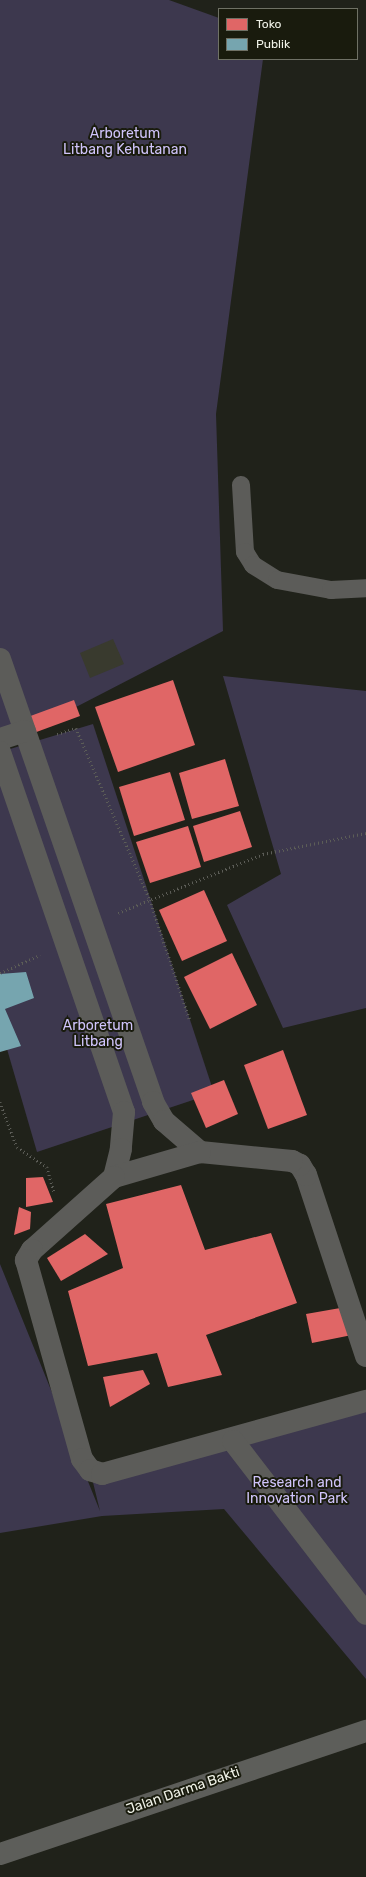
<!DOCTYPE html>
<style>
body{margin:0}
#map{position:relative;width:366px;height:1877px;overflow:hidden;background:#20221a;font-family:Rubik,sans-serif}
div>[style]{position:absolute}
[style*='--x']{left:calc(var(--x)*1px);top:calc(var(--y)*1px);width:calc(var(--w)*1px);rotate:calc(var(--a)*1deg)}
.green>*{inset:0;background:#3d384e}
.shops>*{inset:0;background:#e06666}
.public>*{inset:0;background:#76a5af}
.building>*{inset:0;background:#393a2e}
.path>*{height:2.5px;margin-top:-1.25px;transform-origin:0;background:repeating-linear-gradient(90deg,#5c5d57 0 1px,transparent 0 4px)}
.lane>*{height:18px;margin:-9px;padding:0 9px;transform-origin:9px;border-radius:9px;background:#5c5c59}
.street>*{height:22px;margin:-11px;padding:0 11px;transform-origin:11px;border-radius:11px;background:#5c5c59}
.secondary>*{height:22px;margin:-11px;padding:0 11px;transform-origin:11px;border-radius:11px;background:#5d5e5a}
span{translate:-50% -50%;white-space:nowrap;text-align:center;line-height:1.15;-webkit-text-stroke:4px #191b0d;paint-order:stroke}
.park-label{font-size:14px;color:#d0c4fb}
.street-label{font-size:14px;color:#f0f2e8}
.legend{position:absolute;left:218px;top:8px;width:140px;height:52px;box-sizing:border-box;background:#191b0d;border:1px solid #6f7165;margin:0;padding:5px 7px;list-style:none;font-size:12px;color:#f0f2e8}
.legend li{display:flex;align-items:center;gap:8px;height:20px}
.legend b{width:20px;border:1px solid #6f7165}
</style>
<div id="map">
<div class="green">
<div style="clip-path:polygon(0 0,169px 0,219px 18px,219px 59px,263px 59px,216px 414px,223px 631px,78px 706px,0 731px)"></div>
<div style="clip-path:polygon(223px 676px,366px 691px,366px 1008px,283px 1028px,227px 905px,281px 874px)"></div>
<div style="clip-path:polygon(93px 724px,214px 1093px,37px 1152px,0 1025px,0 752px)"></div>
<div style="clip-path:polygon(0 1264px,100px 1511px,90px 1470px,366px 1403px,366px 1679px,224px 1509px,102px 1516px,0 1533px)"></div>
</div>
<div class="shops">
<div style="clip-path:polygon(173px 680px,195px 745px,118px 772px,95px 707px)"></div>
<div style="clip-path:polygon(74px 700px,80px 716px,31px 734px,25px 718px)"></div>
<div style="clip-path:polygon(225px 759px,239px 806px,192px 819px,179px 773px)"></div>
<div style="clip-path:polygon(170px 772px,185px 820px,134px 836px,119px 787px)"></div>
<div style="clip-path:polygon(240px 811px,252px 847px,204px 862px,193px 826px)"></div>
<div style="clip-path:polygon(188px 826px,201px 867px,150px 883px,136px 842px)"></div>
<div style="clip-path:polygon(204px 890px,227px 941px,182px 961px,159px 910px)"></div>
<div style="clip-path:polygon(232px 953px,257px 1005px,210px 1029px,184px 977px)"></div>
<div style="clip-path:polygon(283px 1050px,307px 1115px,268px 1129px,244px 1065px)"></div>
<div style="clip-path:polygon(224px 1080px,238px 1114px,206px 1128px,191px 1093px)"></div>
<div style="clip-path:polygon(43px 1177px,53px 1202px,26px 1207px,26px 1178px)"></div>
<div style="clip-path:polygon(181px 1185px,205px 1250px,271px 1233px,297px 1303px,206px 1335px,222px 1375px,168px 1387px,157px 1353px,88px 1366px,68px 1291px,123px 1268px,106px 1204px)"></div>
<div style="clip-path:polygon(19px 1207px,31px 1212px,30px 1229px,14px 1235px)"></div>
<div style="clip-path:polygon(85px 1234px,108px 1254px,61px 1281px,47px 1258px)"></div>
<div style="clip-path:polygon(346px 1307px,352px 1335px,312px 1343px,306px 1314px)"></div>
<div style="clip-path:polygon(143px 1370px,150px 1384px,110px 1407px,103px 1377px)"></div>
</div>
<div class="public">
<div style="clip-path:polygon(26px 972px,34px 998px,5px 1009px,21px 1046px,0 1052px,0 974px)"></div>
</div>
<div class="building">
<div style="clip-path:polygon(113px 639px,124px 664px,90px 678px,80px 653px)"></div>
</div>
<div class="path">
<div style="--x:57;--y:734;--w:20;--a:-18"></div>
<div style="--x:76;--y:728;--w:187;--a:66.7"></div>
<div style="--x:150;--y:900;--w:126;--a:71.6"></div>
<div style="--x:118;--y:913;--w:157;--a:-22.1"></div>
<div style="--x:263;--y:854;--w:105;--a:-11.5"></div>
<div style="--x:0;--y:973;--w:44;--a:-24.2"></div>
<div style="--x:0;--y:1102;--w:48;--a:69.3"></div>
<div style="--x:17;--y:1147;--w:36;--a:34"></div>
<div style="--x:47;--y:1167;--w:26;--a:74"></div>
</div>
<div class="lane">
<div style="--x:241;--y:485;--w:67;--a:86.6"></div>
<div style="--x:245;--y:552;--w:15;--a:58"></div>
<div style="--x:253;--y:565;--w:28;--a:32"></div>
<div style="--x:277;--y:580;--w:55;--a:10.5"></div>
<div style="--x:331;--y:590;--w:35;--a:-3"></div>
</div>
<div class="street">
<div style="--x:0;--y:659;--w:469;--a:70.9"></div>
<div style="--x:153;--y:1102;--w:22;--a:60"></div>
<div style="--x:164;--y:1121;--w:48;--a:40.7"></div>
<div style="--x:0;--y:739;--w:26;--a:-18"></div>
<div style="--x:0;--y:752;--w:381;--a:71"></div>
<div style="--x:124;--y:1112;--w:37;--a:95"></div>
<div style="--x:121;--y:1149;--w:29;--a:104"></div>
<div style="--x:366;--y:1356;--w:191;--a:-108.3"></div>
<div style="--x:306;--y:1175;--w:12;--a:-121"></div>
<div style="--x:300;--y:1165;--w:9;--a:-153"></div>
<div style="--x:292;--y:1161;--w:92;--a:-174.4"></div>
<div style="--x:200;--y:1152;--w:90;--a:163.8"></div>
<div style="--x:114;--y:1177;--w:110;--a:138.3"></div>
<div style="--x:32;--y:1250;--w:12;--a:121"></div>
<div style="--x:26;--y:1260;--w:207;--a:74.3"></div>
<div style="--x:82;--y:1459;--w:14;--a:54"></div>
<div style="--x:90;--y:1470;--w:13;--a:18"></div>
<div style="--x:102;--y:1474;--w:274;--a:-15.5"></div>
<div style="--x:233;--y:1441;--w:218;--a:52.4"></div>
</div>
<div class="secondary">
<div style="--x:0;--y:1854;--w:386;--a:-18.6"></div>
</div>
<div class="park-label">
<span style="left:125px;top:142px">Arboretum<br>Litbang Kehutanan</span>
<span style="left:98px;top:1034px">Arboretum<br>Litbang</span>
<span style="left:297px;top:1491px">Research and<br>Innovation Park</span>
</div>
<div class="street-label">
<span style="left:183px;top:1791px;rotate:-19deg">Jalan Darma Bakti</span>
</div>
<ul class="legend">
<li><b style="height:11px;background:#e06666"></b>Toko</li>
<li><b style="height:11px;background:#76a5af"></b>Publik</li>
</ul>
</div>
